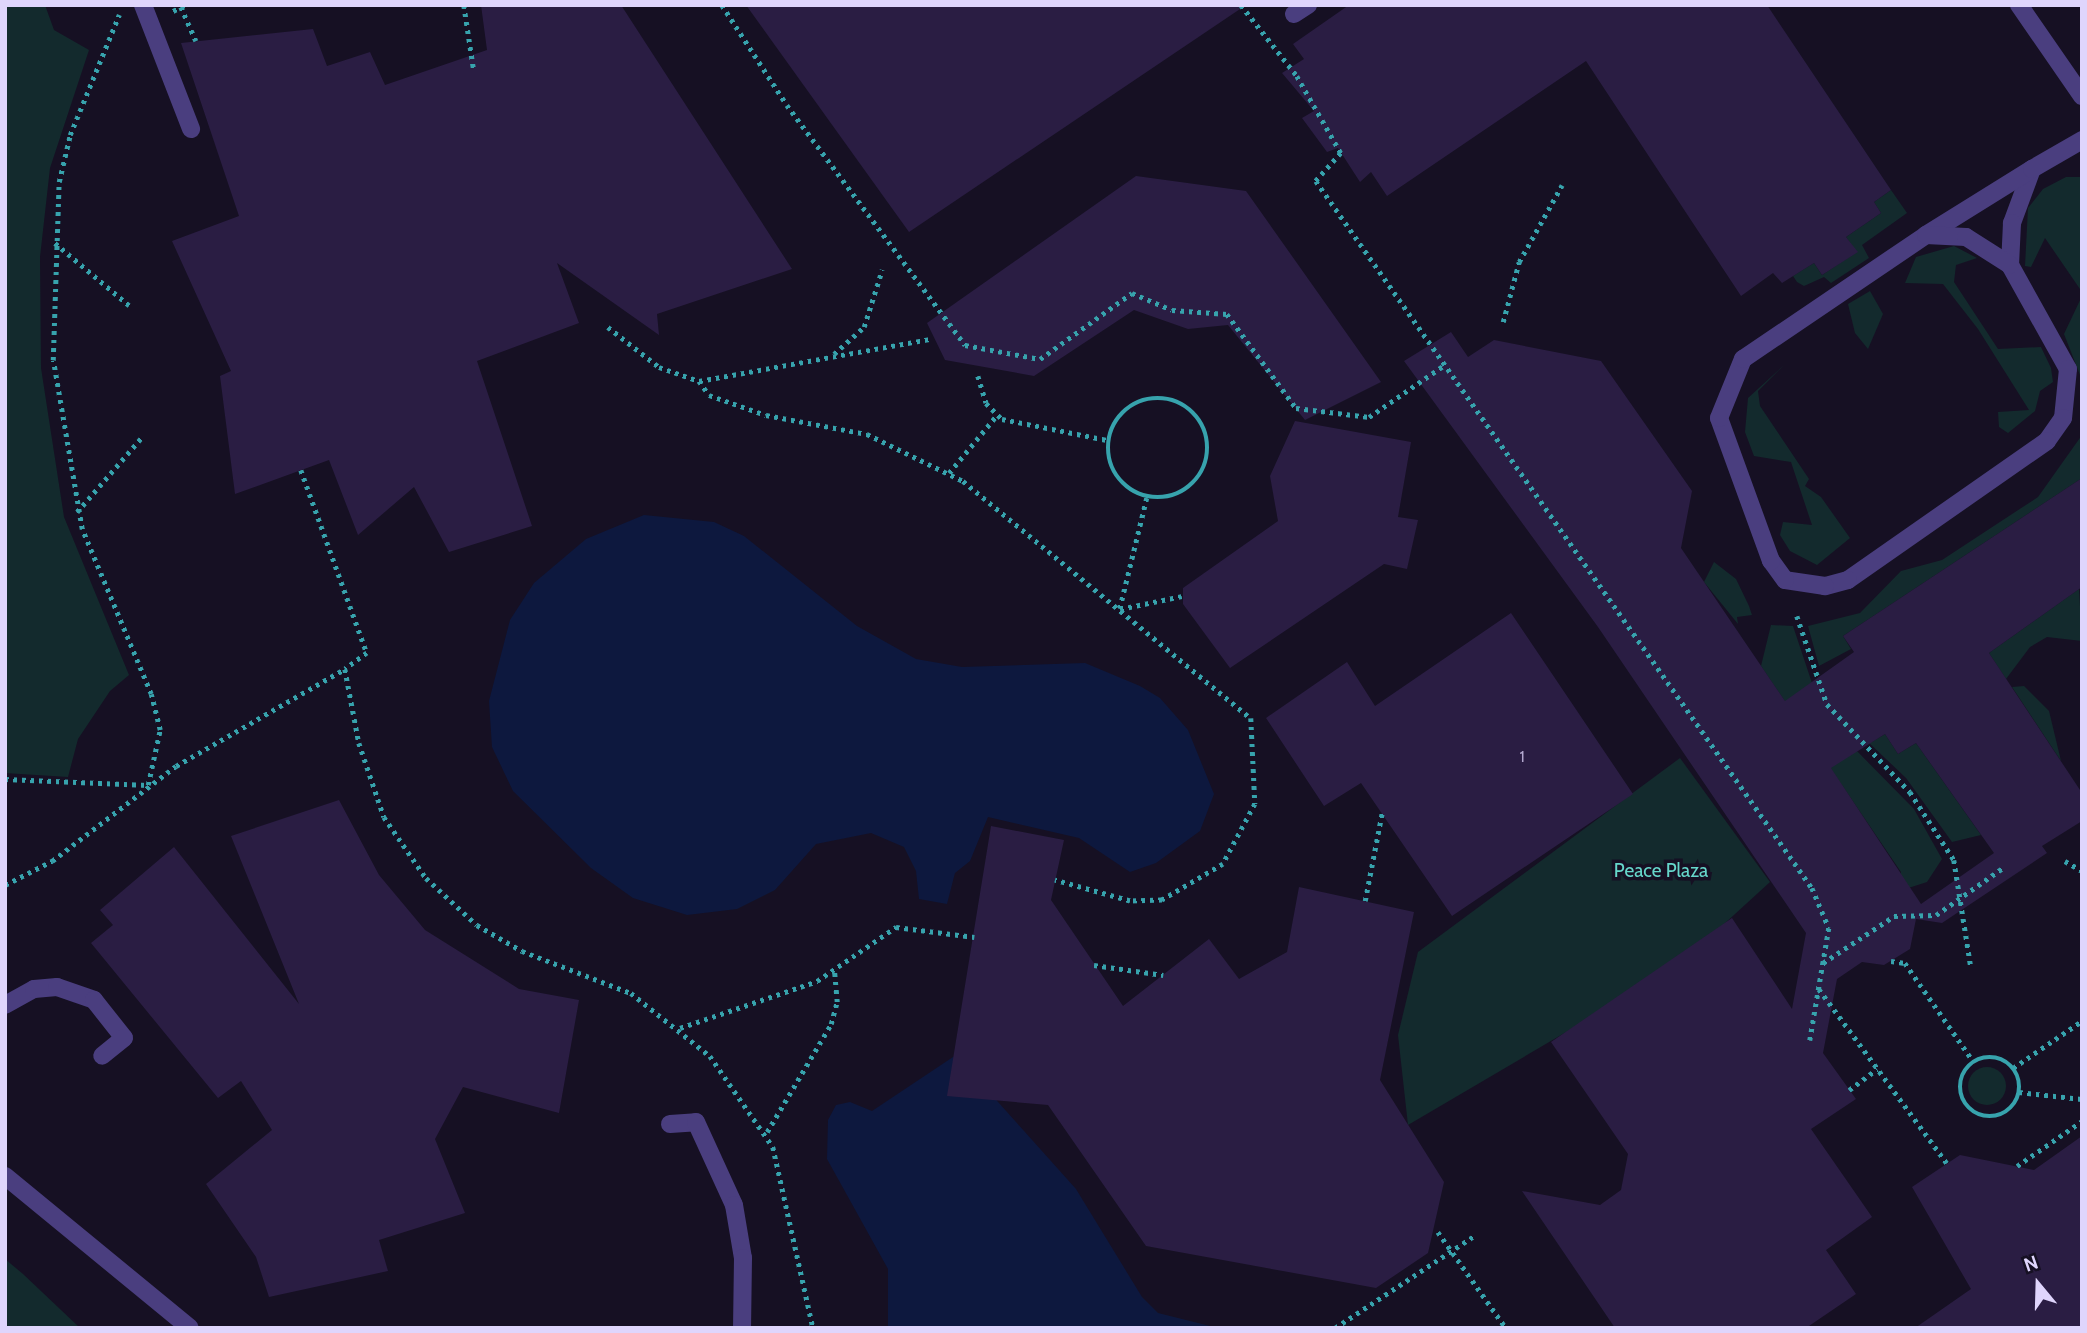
<!DOCTYPE html>
<style>
body{margin:0}
#map{position:relative;width:2087px;height:1333px;overflow:hidden;background:#161023;font-family:Cabin,sans-serif}
div>[style]{position:absolute}
[style*='--x']{left:calc(var(--x)*1px);top:calc(var(--y)*1px);width:calc(var(--w)*1px);rotate:calc(var(--a)*1deg)}
.green>*{inset:0;background:#132a2d}
.round{border-radius:50%}
.water>*{inset:0;background:#0d183e}
.building>*{inset:0;background:#2a1d43}
.path>*{height:4.5px;margin-top:-2.25px;transform-origin:0;background:repeating-linear-gradient(90deg,#37a3ad 0 3.5px,transparent 0 8.5px)}
.path>.ring{margin:-2.25px;padding:0;box-sizing:content-box;background:none;border:4.5px solid #37a3ad;border-radius:50%}
.minor>*{height:18px;margin:-9px;padding:0 9px;transform-origin:9px;border-radius:9px;background:#4a3e7f}
.path-bridge>*{height:4.5px;margin-top:-2.25px;transform-origin:0;background:repeating-linear-gradient(90deg,#37a3ad 0 3.5px,transparent 0 8.5px)}
span{translate:-50% -50%;white-space:nowrap;text-align:center;line-height:1.15;-webkit-text-stroke:7px #161023;paint-order:stroke}
.number-label{font-size:16px;color:#b2a7ce}
.number-label span{-webkit-text-stroke-width:0}
.park-label{font-size:19px;color:#66d7cb}
.frame{position:absolute;inset:0;border:7px solid #dfd5fc;pointer-events:none}
.north{position:absolute;left:2003px;top:1249px;width:70px;height:70px;-webkit-text-stroke:5px #161023;paint-order:stroke;rotate:341deg;font-size:19px;font-weight:700;line-height:28px;text-align:center;color:#dfd5fc}
.north::after{content:'';display:block;margin:auto;width:24px;height:32px;background:#dfd5fc;clip-path:polygon(50% 0,100% 100%,50% 72%,0 100%)}
</style>
<div id="map">
<div class="green">
<div style="clip-path:polygon(5px 5px,45px 5px,54px 30px,89px 50px,50px 168px,40px 257px,41px 368px,64px 517px,129px 675px,110px 691px,78px 739px,68px 777px,5px 773px)"></div>
<div style="clip-path:polygon(2066px 177px,2082px 177px,2082px 292px,2045px 238px,2031px 267px,2025px 266px,2028px 208px,2043px 189px)"></div>
<div style="clip-path:polygon(1891px 190px,1907px 213px,1862px 245px,1869px 258px,1831px 283px,1824px 277px,1804px 286px,1797px 282px,1793px 276px,1814px 263px,1822px 275px,1857px 252px,1846px 237px,1881px 213px,1874px 202px)"></div>
<div style="clip-path:polygon(1954px 246px,1977px 258px,1956px 265px,1954px 282px,1998px 349px,2041px 347px,2051px 368px,2053px 382px,2040px 391px,2035px 411px,2008px 433px,1999px 427px,1998px 412px,2029px 410px,1978px 329px,1943px 284px,1905px 283px,1916px 257px)"></div>
<div style="clip-path:polygon(1870px 291px,1883px 314px,1868px 349px,1855px 333px,1848px 304px)"></div>
<div style="clip-path:polygon(2082px 296px,2082px 380px,2064px 334px)"></div>
<div style="clip-path:polygon(1784px 365px,1758px 391px,1760px 406px,1809px 479px,1805px 486px,1821px 497px,1850px 538px,1817px 565px,1790px 551px,1780px 535px,1783px 522px,1812px 525px,1791px 462px,1754px 456px,1745px 432px,1748px 398px)"></div>
<div style="clip-path:polygon(2082px 435px,2082px 478px,1843px 636px,1851px 649px,1819px 666px,1808px 626px,1860px 613px,1901px 571px,1942px 560px,2038px 497px)"></div>
<div style="clip-path:polygon(1714px 562px,1736px 579px,1749px 606px,1752px 615px,1737px 617px,1738px 624px,1704px 582px)"></div>
<div style="clip-path:polygon(2079px 589px,2082px 641px,2047px 637px,2030px 647px,2006px 679px,1989px 653px)"></div>
<div style="clip-path:polygon(1771px 625px,1793px 626px,1816px 695px,1853px 747px,1914px 809px,1942px 859px,1927px 882px,1896px 892px,1901px 872px,1761px 666px)"></div>
<div style="clip-path:polygon(2024px 686px,2049px 711px,2061px 761px,2012px 687px)"></div>
<div style="clip-path:polygon(1864px 731px,1872px 742px,1885px 734px,1898px 754px,1916px 743px,1981px 835px,1952px 842px,1906px 778px,1866px 740px)"></div>
<div style="clip-path:polygon(1680px 758px,1770px 882px,1723px 925px,1573px 1028px,1408px 1125px,1398px 1035px,1418px 952px)"></div>
<div class="round" style="left:1968px;top:1067px;width:38px;height:38px"></div>
<div style="clip-path:polygon(5px 1259px,23px 1274px,80px 1328px,5px 1328px)"></div>
</div>
<div class="water">
<div style="clip-path:polygon(644px 515px,714px 522px,744px 536px,857px 626px,916px 659px,962px 667px,1085px 663px,1140px 686px,1160px 698px,1188px 730px,1214px 794px,1200px 831px,1156px 863px,1130px 872px,1079px 838px,988px 817px,970px 861px,955px 873px,947px 904px,919px 899px,916px 871px,904px 847px,871px 833px,816px 844px,775px 890px,737px 909px,687px 915px,633px 898px,591px 868px,513px 791px,492px 747px,489px 701px,510px 620px,534px 583px,586px 539px)"></div>
<div style="clip-path:polygon(956px 1055px,1076px 1189px,1142px 1297px,1158px 1313px,1218px 1328px,888px 1328px,888px 1269px,827px 1159px,828px 1120px,836px 1105px,850px 1102px,872px 1111px)"></div>
</div>
<div class="building">
<div style="clip-path:polygon(481px 5px,621px 5px,792px 269px,657px 314px,659px 335px,557px 263px,579px 323px,477px 361px,532px 526px,449px 552px,414px 487px,358px 535px,329px 460px,235px 494px,220px 376px,231px 371px,172px 241px,239px 216px,181px 43px,313px 29px,327px 66px,370px 52px,385px 85px,487px 50px)"></div>
<div style="clip-path:polygon(746px 5px,1246px 5px,909px 232px)"></div>
<div style="clip-path:polygon(1349px 5px,1767px 5px,1891px 190px,1874px 202px,1881px 213px,1846px 237px,1858px 252px,1822px 275px,1814px 263px,1782px 283px,1773px 273px,1741px 296px,1586px 61px,1387px 196px,1371px 172px,1360px 182px,1338px 148px,1327px 152px,1302px 118px,1314px 111px,1282px 73px,1304px 59px,1293px 44px)"></div>
<div style="clip-path:polygon(1136px 176px,1246px 191px,1381px 382px,1305px 420px,1228px 325px,1188px 329px,1134px 310px,1034px 376px,945px 360px,927px 323px)"></div>
<div style="clip-path:polygon(evenodd,1451px 332px,1468px 357px,1494px 340px,1601px 361px,1692px 491px,1681px 548px,1785px 701px,1854px 652px,1843px 636px,2082px 478px,2082px 587px,1989px 653px,2082px 793px,2082px 821px,2042px 846px,2047px 853px,1942px 923px,1916px 919px,1910px 949px,1884px 965px,1862px 962px,1837px 979px,1823px 1053px,1856px 1099px,1811px 1129px,1872px 1217px,1826px 1250px,1856px 1294px,1806px 1328px,1615px 1328px,1522px 1191px,1600px 1205px,1621px 1190px,1628px 1154px,1551px 1042px,1732px 918px,1792px 1009px,1806px 933px,1598px 627px,1404px 361px,1451px 332px,1885px 734px,1898px 754px,1916px 743px,1994px 853px,1921px 904px,1831px 768px,1885px 734px)"></div>
<div style="clip-path:polygon(1295px 421px,1411px 442px,1398px 517px,1418px 520px,1407px 569px,1384px 564px,1230px 668px,1183px 604px,1183px 588px,1278px 521px,1270px 476px)"></div>
<div style="clip-path:polygon(1511px 613px,1633px 794px,1452px 916px,1361px 783px,1324px 806px,1266px 718px,1347px 662px,1375px 706px)"></div>
<div style="clip-path:polygon(339px 800px,379px 875px,425px 930px,519px 989px,579px 1000px,559px 1113px,463px 1087px,435px 1139px,465px 1213px,379px 1240px,388px 1271px,269px 1297px,256px 1257px,206px 1184px,272px 1130px,241px 1081px,218px 1098px,91px 943px,113px 925px,100px 910px,174px 847px,299px 1004px,231px 836px)"></div>
<div style="clip-path:polygon(991px 826px,1064px 840px,1051px 900px,1123px 1006px,1209px 939px,1239px 979px,1287px 952px,1299px 887px,1414px 912px,1380px 1080px,1444px 1182px,1428px 1253px,1376px 1288px,1146px 1246px,1048px 1105px,947px 1096px)"></div>
<div style="clip-path:polygon(2082px 1136px,2082px 1328px,1915px 1328px,1971px 1289px,1912px 1187px,1960px 1155px,2034px 1170px)"></div>
</div>
<div class="path">
<div style="--x:464;--y:5;--w:67;--a:81.4"></div>
<div style="--x:722;--y:5;--w:119;--a:57"></div>
<div style="--x:787;--y:105;--w:299;--a:53.4"></div>
<div style="--x:965;--y:345;--w:76;--a:10.6"></div>
<div style="--x:1040;--y:359;--w:113;--a:-35.7"></div>
<div style="--x:1132;--y:293;--w:43;--a:23"></div>
<div style="--x:1172;--y:310;--w:55;--a:4.2"></div>
<div style="--x:1227;--y:314;--w:117;--a:53.7"></div>
<div style="--x:1296;--y:408;--w:74;--a:7"></div>
<div style="--x:1369;--y:417;--w:90;--a:-34.6"></div>
<div style="--x:1241;--y:5;--w:90;--a:51.7"></div>
<div style="--x:1297;--y:76;--w:89;--a:60.3"></div>
<div style="--x:1341;--y:153;--w:38;--a:132"></div>
<div style="--x:1316;--y:181;--w:864;--a:54.95"></div>
<div style="--x:1812;--y:888;--w:43;--a:67"></div>
<div style="--x:1829;--y:928;--w:114;--a:99.6"></div>
<div style="--x:181;--y:7;--w:37;--a:66"></div>
<div style="--x:173;--y:11;--w:13;--a:-27"></div>
<div style="--x:55;--y:243;--w:97;--a:40"></div>
<div style="--x:1503;--y:322;--w:62;--a:-75.1"></div>
<div style="--x:1519;--y:262;--w:88;--a:-60.8"></div>
<div style="--x:608;--y:327;--w:65;--a:38.1"></div>
<div style="--x:659;--y:367;--w:42;--a:19.3"></div>
<div style="--x:699;--y:381;--w:17;--a:54"></div>
<div style="--x:709;--y:395;--w:60;--a:19.3"></div>
<div style="--x:766;--y:415;--w:103;--a:10.7"></div>
<div style="--x:867;--y:434;--w:107;--a:26.1"></div>
<div style="--x:963;--y:481;--w:373;--a:39.5"></div>
<div style="--x:1251;--y:718;--w:86;--a:87.3"></div>
<div style="--x:1255;--y:804;--w:68;--a:118.1"></div>
<div style="--x:1223;--y:864;--w:71;--a:149.5"></div>
<div style="--x:1162;--y:900;--w:32;--a:178"></div>
<div style="--x:1130;--y:901;--w:78;--a:-164.4"></div>
<div style="--x:834;--y:354;--w:40;--a:-42"></div>
<div style="--x:864;--y:327;--w:60;--a:-72.5"></div>
<div style="--x:978;--y:376;--w:28;--a:73"></div>
<div style="--x:986;--y:403;--w:23;--a:45"></div>
<div style="--x:1002;--y:419;--w:107;--a:11.3"></div>
<div style="--x:699;--y:381;--w:234;--a:-10.3"></div>
<div class="ring" style="left:1108px;top:398px;width:95.5px;height:95.5px"></div>
<div style="--x:301;--y:470;--w:195;--a:70.2"></div>
<div style="--x:367;--y:653;--w:27;--a:144"></div>
<div style="--x:345;--y:669;--w:75;--a:79.3"></div>
<div style="--x:359;--y:743;--w:78;--a:71.3"></div>
<div style="--x:384;--y:817;--w:74;--a:55.5"></div>
<div style="--x:426;--y:878;--w:69;--a:42.7"></div>
<div style="--x:477;--y:925;--w:52;--a:30"></div>
<div style="--x:522;--y:951;--w:117;--a:21.1"></div>
<div style="--x:631;--y:993;--w:101;--a:38.6"></div>
<div style="--x:710;--y:1056;--w:111;--a:55.3"></div>
<div style="--x:773;--y:1147;--w:185;--a:77.5"></div>
<div style="--x:949;--y:473;--w:75;--a:-50.4"></div>
<div style="--x:1147;--y:498;--w:114;--a:103.7"></div>
<div style="--x:1120;--y:609;--w:63;--a:-11.8"></div>
<div style="--x:77;--y:512;--w:99;--a:-49.1"></div>
<div style="--x:1797;--y:616;--w:93;--a:71.2"></div>
<div style="--x:1827;--y:704;--w:121;--a:46.7"></div>
<div style="--x:1910;--y:792;--w:81;--a:57.1"></div>
<div style="--x:1954;--y:860;--w:108;--a:81"></div>
<div style="--x:5;--y:779;--w:143;--a:2.4"></div>
<div style="--x:148;--y:785;--w:56;--a:-77.7"></div>
<div style="--x:160;--y:730;--w:37;--a:-104"></div>
<div style="--x:151;--y:694;--w:179;--a:-112.7"></div>
<div style="--x:82;--y:529;--w:171;--a:-99.7"></div>
<div style="--x:53;--y:360;--w:178;--a:-88.1"></div>
<div style="--x:59;--y:182;--w:48;--a:-76.8"></div>
<div style="--x:70;--y:135;--w:130;--a:-67.8"></div>
<div style="--x:2065;--y:861;--w:20;--a:30"></div>
<div style="--x:5;--y:885;--w:53;--a:-27.1"></div>
<div style="--x:52;--y:861;--w:156;--a:-37.5"></div>
<div style="--x:176;--y:766;--w:195;--a:-29.9"></div>
<div style="--x:1365;--y:901;--w:90;--a:-79.1"></div>
<div style="--x:1891;--y:961;--w:14;--a:8"></div>
<div style="--x:1905;--y:963;--w:119;--a:55.2"></div>
<div style="--x:1094;--y:965;--w:70;--a:8.2"></div>
<div style="--x:1819;--y:989;--w:216;--a:53.7"></div>
<div style="--x:680;--y:1028;--w:145;--a:-18.9"></div>
<div style="--x:817;--y:981;--w:96;--a:-34.4"></div>
<div style="--x:896;--y:927;--w:79;--a:7.3"></div>
<div class="ring" style="left:1960px;top:1057px;width:55.5px;height:55.5px"></div>
<div style="--x:2013;--y:1068;--w:83;--a:-34.3"></div>
<div style="--x:1849;--y:1090;--w:35;--a:-37"></div>
<div style="--x:2019;--y:1092;--w:63;--a:6.3"></div>
<div style="--x:767;--y:1132;--w:126;--a:-59.3"></div>
<div style="--x:831;--y:1024;--w:23;--a:-75"></div>
<div style="--x:837;--y:1002;--w:32;--a:-95"></div>
<div style="--x:2017;--y:1166;--w:79;--a:-34.7"></div>
<div style="--x:1335;--y:1328;--w:167;--a:-33.5"></div>
</div>
<div class="minor">
<div style="--x:143;--y:5;--w:133;--a:68.8"></div>
<div style="--x:2019;--y:5;--w:111;--a:55.3"></div>
<div style="--x:1294;--y:14;--w:17;--a:-33"></div>
<div style="--x:2032;--y:169;--w:58;--a:110.3"></div>
<div style="--x:2012;--y:223;--w:42;--a:92.7"></div>
<div style="--x:2010;--y:265;--w:119;--a:60.9"></div>
<div style="--x:2068;--y:369;--w:49;--a:95.8"></div>
<div style="--x:2063;--y:418;--w:28;--a:125"></div>
<div style="--x:2047;--y:441;--w:243;--a:145.1"></div>
<div style="--x:1848;--y:580;--w:24;--a:165"></div>
<div style="--x:1825;--y:586;--w:40;--a:-171.5"></div>
<div style="--x:1785;--y:580;--w:24;--a:-126"></div>
<div style="--x:1771;--y:561;--w:152;--a:-110"></div>
<div style="--x:1719;--y:418;--w:64;--a:-67.9"></div>
<div style="--x:1743;--y:359;--w:221;--a:-34.1"></div>
<div style="--x:1926;--y:235;--w:125;--a:-31.9"></div>
<div style="--x:2032;--y:169;--w:58;--a:-30.1"></div>
<div style="--x:1926;--y:235;--w:40;--a:2.9"></div>
<div style="--x:1966;--y:237;--w:52;--a:32.5"></div>
<div style="--x:5;--y:1005;--w:33;--a:-29"></div>
<div style="--x:34;--y:989;--w:23;--a:-5"></div>
<div style="--x:57;--y:987;--w:39;--a:19"></div>
<div style="--x:94;--y:1000;--w:48;--a:51.7"></div>
<div style="--x:124;--y:1038;--w:28;--a:141"></div>
<div style="--x:670;--y:1124;--w:26;--a:-4"></div>
<div style="--x:696;--y:1122;--w:91;--a:65.4"></div>
<div style="--x:734;--y:1205;--w:54;--a:80.4"></div>
<div style="--x:743;--y:1258;--w:70;--a:90.8"></div>
<div style="--x:5;--y:1176;--w:239;--a:39.4"></div>
</div>
<div class="path-bridge">
<div style="--x:1823;--y:963;--w:85;--a:-33.5"></div>
<div style="--x:1894;--y:916;--w:42;--a:-1.4"></div>
<div style="--x:1936;--y:915;--w:83;--a:-35.2"></div>
<div style="--x:1438;--y:1232;--w:118;--a:54.7"></div>
</div>
<div class="number-label">
<span style="left:1522px;top:757px">1</span>
</div>
<div class="park-label">
<span style="left:1661px;top:871px">Peace Plaza</span>
</div>
<div class="frame"></div>
<div class="north">N</div>
</div>
